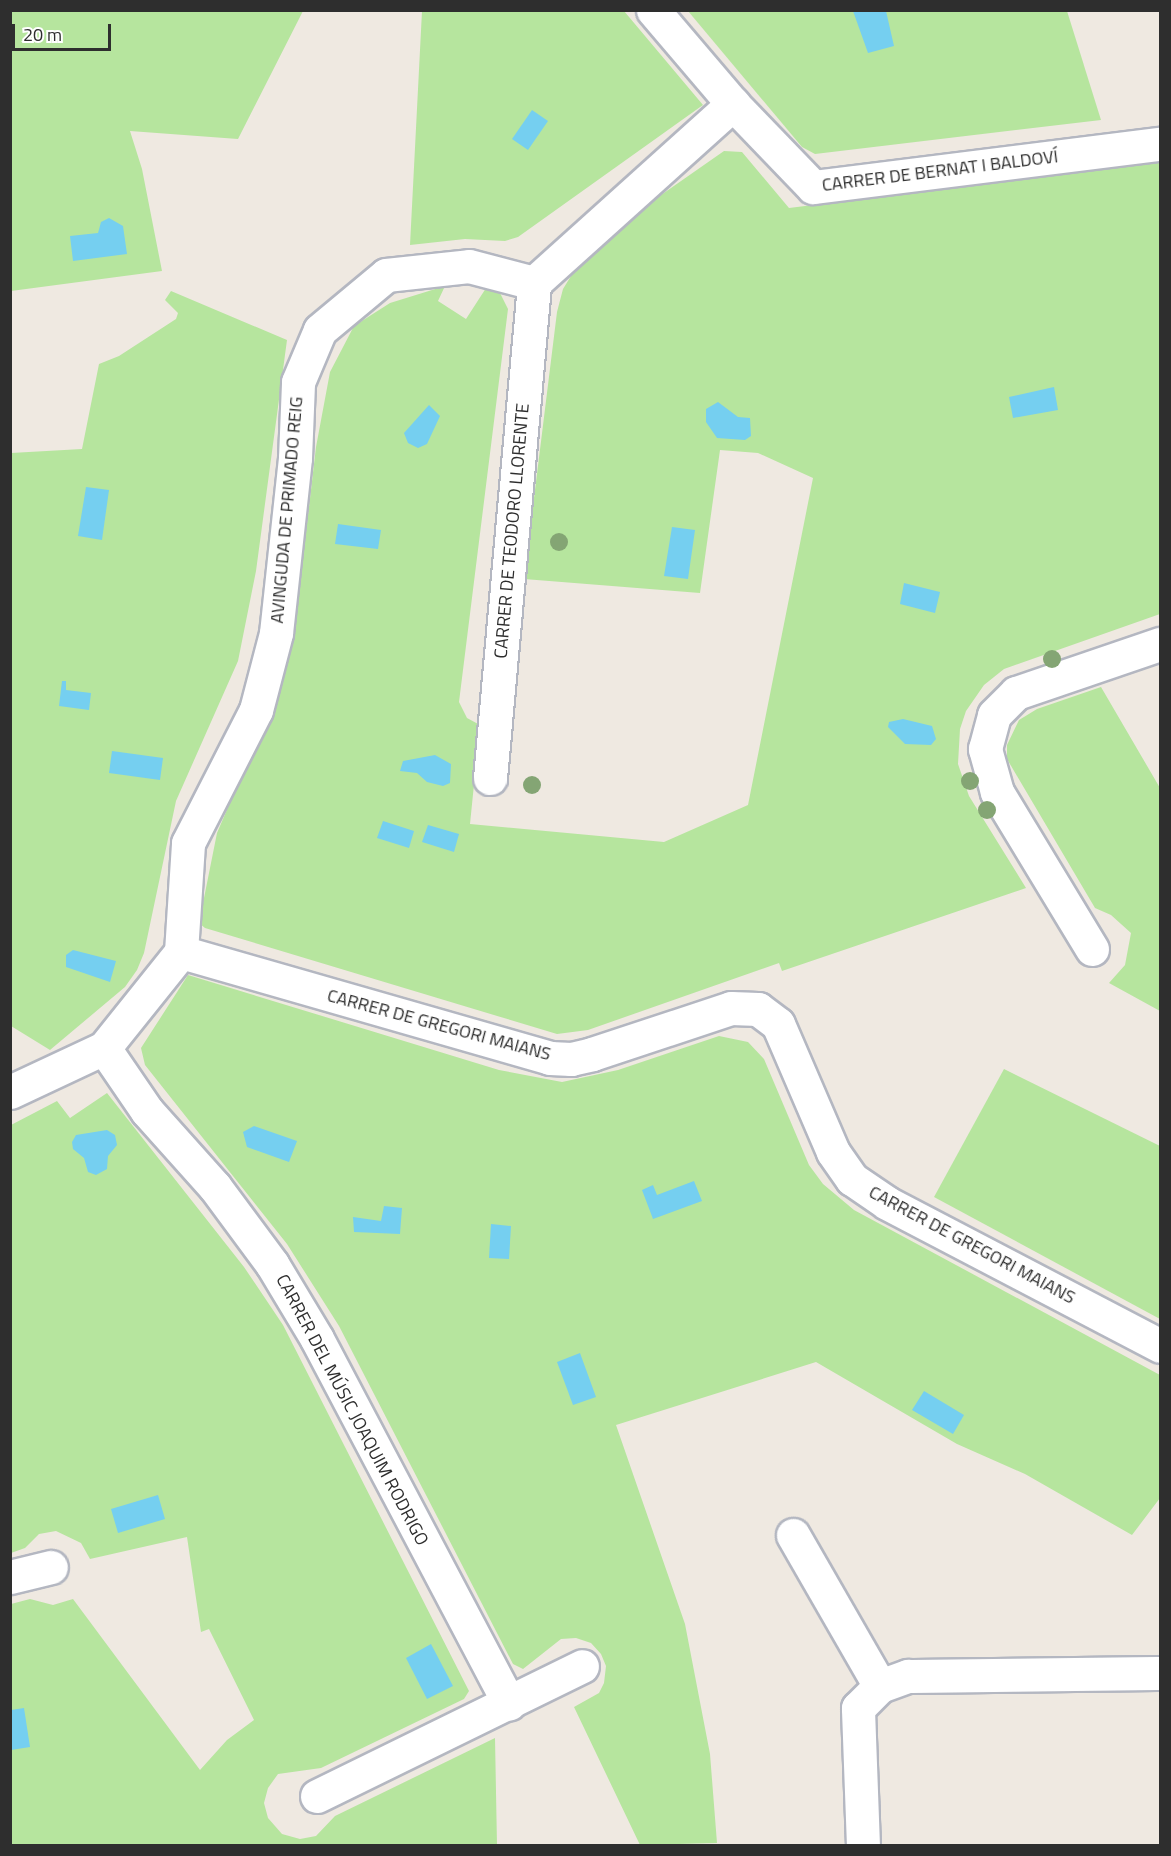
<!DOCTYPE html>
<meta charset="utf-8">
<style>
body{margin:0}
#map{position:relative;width:1171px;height:1856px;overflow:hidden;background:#efe9e1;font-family:"Titillium Web",sans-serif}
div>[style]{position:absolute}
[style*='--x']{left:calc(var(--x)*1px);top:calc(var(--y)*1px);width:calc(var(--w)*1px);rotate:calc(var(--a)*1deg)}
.green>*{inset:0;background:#b6e59e}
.water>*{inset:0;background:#75cff0}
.roads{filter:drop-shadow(2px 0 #b4b7c1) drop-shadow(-2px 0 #b4b7c1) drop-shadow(0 2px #b4b7c1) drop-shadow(0 -2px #b4b7c1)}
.minor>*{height:33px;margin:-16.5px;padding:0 16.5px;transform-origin:16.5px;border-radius:16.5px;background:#fff}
.trees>*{width:18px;height:18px;margin:-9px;border-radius:50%;background:#84a574}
span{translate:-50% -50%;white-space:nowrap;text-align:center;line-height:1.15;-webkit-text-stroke:5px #fff;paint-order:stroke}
.street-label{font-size:18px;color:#2e2e2e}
.frame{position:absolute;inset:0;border:12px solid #2e2e2e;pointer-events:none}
.scale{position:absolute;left:12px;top:24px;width:99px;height:27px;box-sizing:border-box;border:3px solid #2e2e2e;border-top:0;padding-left:8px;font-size:18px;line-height:21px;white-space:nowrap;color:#2e2e2e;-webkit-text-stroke:4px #fff;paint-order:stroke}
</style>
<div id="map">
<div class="green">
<div style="clip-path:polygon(10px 11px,303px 11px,238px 139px,130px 131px,142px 169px,162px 271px,11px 291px)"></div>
<div style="clip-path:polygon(422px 11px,624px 11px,703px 105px,518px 237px,505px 241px,465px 239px,410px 245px)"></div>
<div style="clip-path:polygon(688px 11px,1067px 11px,1101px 120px,815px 154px,802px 147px)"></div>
<div style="clip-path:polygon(724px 151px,742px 152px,789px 208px,1160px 162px,1160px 614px,1004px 669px,984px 685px,966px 711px,960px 729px,958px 764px,969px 796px,1026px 888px,782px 971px,779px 963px,588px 1030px,557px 1034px,205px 928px,199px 923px,217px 833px,271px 707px,296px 618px,316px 447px,330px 372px,354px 326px,390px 303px,445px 286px,438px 301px,466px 319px,488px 285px,500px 293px,508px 309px,459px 702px,467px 718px,480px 725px,470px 824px,664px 842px,748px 805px,813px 478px,758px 453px,720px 450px,700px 593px,524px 579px,557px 312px,563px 289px,579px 263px,618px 225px)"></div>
<div style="clip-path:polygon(171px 291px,287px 340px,256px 571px,238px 661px,176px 801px,144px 953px,137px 970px,125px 987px,50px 1050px,11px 1026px,11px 453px,82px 449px,99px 364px,119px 356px,176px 319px,178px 313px,165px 300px)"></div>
<div style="clip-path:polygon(1101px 687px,1160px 788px,1160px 1011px,1109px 983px,1125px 965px,1131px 933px,1111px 915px,1095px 908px,1007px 759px,1007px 745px,1019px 720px,1037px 709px)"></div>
<div style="clip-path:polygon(188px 975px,499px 1070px,562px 1082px,618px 1070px,719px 1036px,748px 1042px,764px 1059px,809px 1165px,823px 1184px,854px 1210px,1160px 1375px,1160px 1498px,1132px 1535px,1025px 1474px,957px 1444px,816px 1362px,616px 1425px,685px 1624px,710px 1754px,717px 1843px,640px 1845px,574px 1707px,599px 1693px,604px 1683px,606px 1666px,601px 1654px,591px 1643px,576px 1638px,561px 1639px,523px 1669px,513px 1664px,339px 1326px,287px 1244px,145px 1065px,141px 1048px)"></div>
<div style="clip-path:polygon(1004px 1069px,1160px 1146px,1160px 1319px,934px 1197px)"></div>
<div style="clip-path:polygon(107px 1093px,244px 1267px,283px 1325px,469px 1691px,464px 1699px,321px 1768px,278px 1774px,268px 1788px,264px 1803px,268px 1818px,282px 1834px,300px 1839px,316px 1836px,335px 1816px,495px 1738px,497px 1845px,11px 1846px,11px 1604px,30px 1599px,53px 1605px,73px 1599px,200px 1770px,227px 1740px,254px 1720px,209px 1629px,201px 1632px,187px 1537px,90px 1559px,81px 1543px,56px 1531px,39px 1534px,25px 1548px,11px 1553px,11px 1125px,57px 1101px,70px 1118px)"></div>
</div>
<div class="water">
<div style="clip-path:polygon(853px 11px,886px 11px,894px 46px,868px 53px)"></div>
<div style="clip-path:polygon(532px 110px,548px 121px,528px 150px,512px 139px)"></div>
<div style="clip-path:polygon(109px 218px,123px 226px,127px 254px,73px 261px,70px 236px,98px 233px,101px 222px)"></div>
<div style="clip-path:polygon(1054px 387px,1058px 410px,1013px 418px,1009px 397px)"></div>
<div style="clip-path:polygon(718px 402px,738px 417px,750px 418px,751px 436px,745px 440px,717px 438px,706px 422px,706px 409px)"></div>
<div style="clip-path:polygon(429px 405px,440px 416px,427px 444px,418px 448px,408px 443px,404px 433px)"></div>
<div style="clip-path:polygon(86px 487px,109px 490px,102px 540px,78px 536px)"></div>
<div style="clip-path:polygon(338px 524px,381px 530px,378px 549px,335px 544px)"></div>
<div style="clip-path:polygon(672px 527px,695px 530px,688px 579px,664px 576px)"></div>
<div style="clip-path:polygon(904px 583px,940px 592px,935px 613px,900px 604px)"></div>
<div style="clip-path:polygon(62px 681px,66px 681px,66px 690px,91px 693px,89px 710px,59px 706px)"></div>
<div style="clip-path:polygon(903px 719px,932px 726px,936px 739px,931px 745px,905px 744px,888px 727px,889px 722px)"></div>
<div style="clip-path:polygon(112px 751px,163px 758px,160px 780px,109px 773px)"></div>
<div style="clip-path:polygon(435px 755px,451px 764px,450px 783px,443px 786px,427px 782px,417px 773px,400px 771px,403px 761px)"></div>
<div style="clip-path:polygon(383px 821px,414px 831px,409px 848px,377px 838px)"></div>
<div style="clip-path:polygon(428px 825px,459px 834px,454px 852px,422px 842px)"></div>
<div style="clip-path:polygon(73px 950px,116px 961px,110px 982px,66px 967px,66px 955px)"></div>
<div style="clip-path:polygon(254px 1126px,297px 1141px,289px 1162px,247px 1147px,243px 1132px)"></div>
<div style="clip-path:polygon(107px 1130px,115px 1135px,117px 1145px,108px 1156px,107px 1169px,96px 1175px,88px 1172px,84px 1158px,73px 1149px,72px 1142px,76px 1135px)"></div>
<div style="clip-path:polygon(694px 1181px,702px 1201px,653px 1219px,642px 1190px,653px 1185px,657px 1195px)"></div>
<div style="clip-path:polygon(384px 1206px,402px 1208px,400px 1234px,354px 1232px,353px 1217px,381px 1221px)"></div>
<div style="clip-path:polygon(491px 1224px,511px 1226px,509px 1259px,489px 1258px)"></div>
<div style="clip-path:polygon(580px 1353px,596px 1397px,573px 1405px,557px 1362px)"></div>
<div style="clip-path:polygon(924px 1391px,964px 1415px,953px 1434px,912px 1410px)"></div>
<div style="clip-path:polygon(158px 1495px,165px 1519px,118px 1533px,111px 1509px)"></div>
<div style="clip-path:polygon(431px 1644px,453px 1686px,427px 1699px,406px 1658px)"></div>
<div style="clip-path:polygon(24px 1708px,30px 1747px,11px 1750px,11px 1710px)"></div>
</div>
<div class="roads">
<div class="minor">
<div style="--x:653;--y:10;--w:123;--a:49.6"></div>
<div style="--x:733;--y:104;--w:115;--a:46.1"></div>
<div style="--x:813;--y:187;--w:350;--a:-7.1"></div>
<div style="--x:490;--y:778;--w:497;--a:-84.9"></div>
<div style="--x:1092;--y:949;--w:184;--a:-121.2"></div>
<div style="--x:997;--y:792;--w:45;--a:-105.6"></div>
<div style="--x:985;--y:749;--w:35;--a:-75"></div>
<div style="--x:994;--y:715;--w:31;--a:-45"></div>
<div style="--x:1016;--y:693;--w:152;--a:-18.8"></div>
<div style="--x:181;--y:952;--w:384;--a:16"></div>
<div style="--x:550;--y:1058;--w:21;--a:3"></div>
<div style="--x:571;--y:1059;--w:22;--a:-13"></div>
<div style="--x:592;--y:1054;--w:146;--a:-18.3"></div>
<div style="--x:731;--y:1008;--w:27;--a:2"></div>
<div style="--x:758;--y:1009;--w:25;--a:37"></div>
<div style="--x:778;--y:1024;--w:139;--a:66.7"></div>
<div style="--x:833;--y:1152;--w:33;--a:55"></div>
<div style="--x:852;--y:1179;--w:42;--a:34.4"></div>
<div style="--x:887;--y:1203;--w:308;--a:27.6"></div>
<div style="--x:104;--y:1048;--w:76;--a:55.7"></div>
<div style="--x:147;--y:1111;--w:102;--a:48.2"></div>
<div style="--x:215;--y:1187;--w:96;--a:53.5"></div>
<div style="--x:272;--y:1264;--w:87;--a:59"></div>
<div style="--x:317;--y:1339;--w:412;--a:62.2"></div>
<div style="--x:10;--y:1092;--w:104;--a:-25.1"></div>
<div style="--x:104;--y:1048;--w:123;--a:-51.3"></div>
<div style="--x:181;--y:952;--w:109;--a:-86.3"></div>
<div style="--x:188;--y:843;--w:149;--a:-62.9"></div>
<div style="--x:256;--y:710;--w:80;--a:-75.4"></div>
<div style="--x:276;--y:633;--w:176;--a:-83.8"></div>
<div style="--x:295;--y:458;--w:76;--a:-87.7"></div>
<div style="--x:298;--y:382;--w:56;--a:-67.1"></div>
<div style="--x:320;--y:330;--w:86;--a:-39.8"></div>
<div style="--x:386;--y:275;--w:83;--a:-6.2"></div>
<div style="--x:469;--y:266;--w:67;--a:14.7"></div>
<div style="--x:534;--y:283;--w:268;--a:-42"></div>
<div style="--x:793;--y:1535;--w:174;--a:60.1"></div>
<div style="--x:10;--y:1577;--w:42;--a:-13.7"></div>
<div style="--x:317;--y:1796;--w:295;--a:-26.1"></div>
<div style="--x:863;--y:1846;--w:138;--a:-92.1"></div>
<div style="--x:858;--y:1708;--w:31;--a:-45"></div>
<div style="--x:880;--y:1686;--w:30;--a:-20"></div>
<div style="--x:908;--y:1676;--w:252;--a:-0.7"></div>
</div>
</div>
<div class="trees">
<div style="left:559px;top:542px"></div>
<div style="left:1052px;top:659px"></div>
<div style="left:970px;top:781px"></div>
<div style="left:532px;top:785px"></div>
<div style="left:987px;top:810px"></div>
</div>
<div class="street-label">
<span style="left:940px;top:171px;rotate:-7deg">CARRER DE BERNAT I BALDOVÍ</span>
<span style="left:287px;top:510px;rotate:-85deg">AVINGUDA DE PRIMADO REIG</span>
<span style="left:512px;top:531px;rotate:-85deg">CARRER DE TEODORO LLORENTE</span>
<span style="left:439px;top:1025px;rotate:15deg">CARRER DE GREGORI MAIANS</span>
<span style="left:972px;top:1245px;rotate:28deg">CARRER DE GREGORI MAIANS</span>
<span style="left:352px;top:1410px;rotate:62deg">CARRER DEL MÚSIC JOAQUIM RODRIGO</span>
</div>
<div class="frame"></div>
<div class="scale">20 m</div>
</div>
